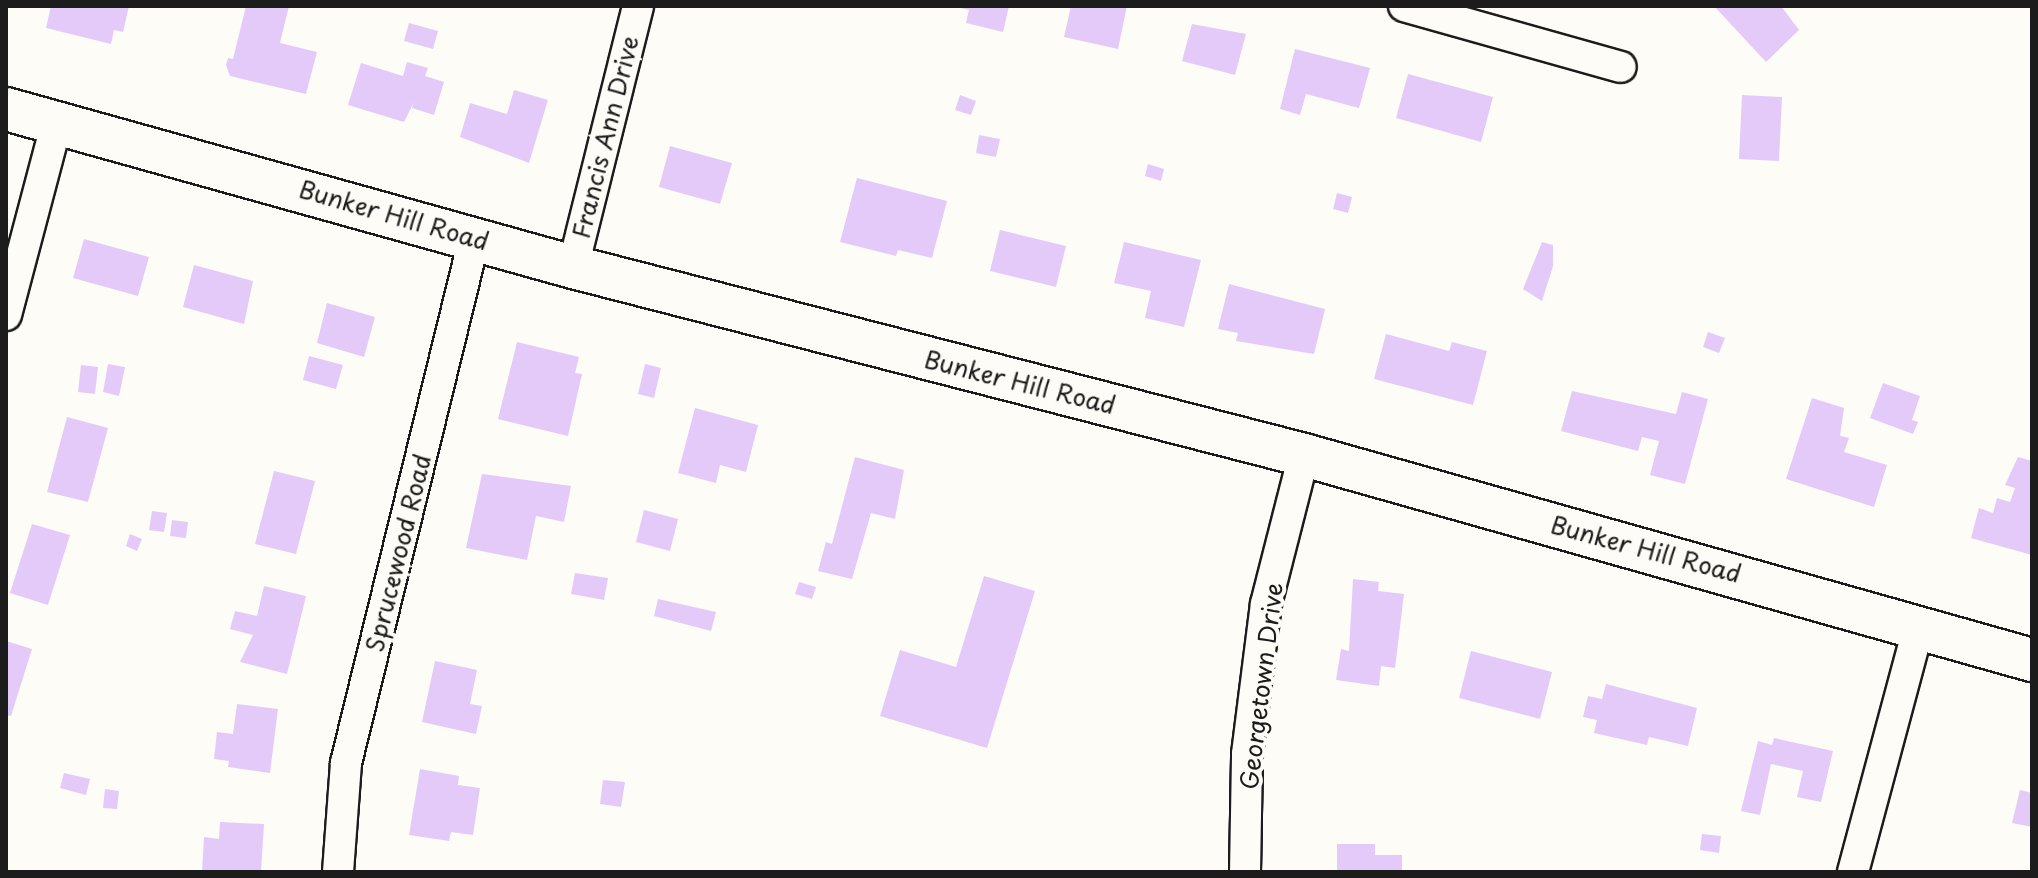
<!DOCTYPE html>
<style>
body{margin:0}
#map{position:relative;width:2038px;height:878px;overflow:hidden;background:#fdfcf7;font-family:"Playpen Sans",sans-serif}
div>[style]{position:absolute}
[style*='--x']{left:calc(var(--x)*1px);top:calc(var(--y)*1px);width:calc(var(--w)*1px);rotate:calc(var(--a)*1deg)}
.building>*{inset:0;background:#e4caf9}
.roads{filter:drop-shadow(2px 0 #1c1c1c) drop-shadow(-2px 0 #1c1c1c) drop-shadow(0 2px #1c1c1c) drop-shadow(0 -2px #1c1c1c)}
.street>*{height:30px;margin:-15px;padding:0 15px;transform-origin:15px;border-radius:15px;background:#fdfcf7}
.secondary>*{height:42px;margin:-21px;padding:0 21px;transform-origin:21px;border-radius:21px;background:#fdfcf7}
span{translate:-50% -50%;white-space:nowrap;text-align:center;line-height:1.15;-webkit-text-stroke:8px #fdfcf7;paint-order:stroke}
.street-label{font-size:24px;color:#1c1c1c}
.frame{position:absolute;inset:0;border:8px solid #1c1c1c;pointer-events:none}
</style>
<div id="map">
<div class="building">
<div style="clip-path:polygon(51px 6px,129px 6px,123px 32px,114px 30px,111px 44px,46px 28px)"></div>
<div style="clip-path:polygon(246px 6px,289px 6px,280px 43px,317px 52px,306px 94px,230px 76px,226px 65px,228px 58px,233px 59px)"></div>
<div style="clip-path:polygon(1009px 6px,1003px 32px,966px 23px,969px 10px,956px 7px)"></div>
<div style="clip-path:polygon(1071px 6px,1127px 6px,1118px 49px,1064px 37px)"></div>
<div style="clip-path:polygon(1714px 6px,1781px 6px,1799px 30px,1766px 62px)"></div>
<div style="clip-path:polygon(409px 23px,438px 31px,433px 49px,404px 41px)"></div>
<div style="clip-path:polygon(1192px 24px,1246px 34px,1235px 75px,1182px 61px)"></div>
<div style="clip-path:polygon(1295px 49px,1370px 68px,1359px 108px,1306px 94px,1300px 115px,1280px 109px)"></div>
<div style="clip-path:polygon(407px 62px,428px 68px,425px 76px,444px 82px,434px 115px,412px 108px,414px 102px,404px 122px,348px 105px,361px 63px,403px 76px)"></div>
<div style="clip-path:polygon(1408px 74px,1493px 97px,1481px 142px,1396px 118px)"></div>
<div style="clip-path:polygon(514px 90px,548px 100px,529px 163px,460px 137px,470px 103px,507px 114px)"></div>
<div style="clip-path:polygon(960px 95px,976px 101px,971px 115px,955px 110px)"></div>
<div style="clip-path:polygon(1742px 95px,1782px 97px,1779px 161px,1739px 159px)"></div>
<div style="clip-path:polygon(979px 135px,1000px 139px,996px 157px,976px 153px)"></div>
<div style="clip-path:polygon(670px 146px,732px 163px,720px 204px,659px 187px)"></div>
<div style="clip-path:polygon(1148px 164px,1164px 169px,1161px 181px,1145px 176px)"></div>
<div style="clip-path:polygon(857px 178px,947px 201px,932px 258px,898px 250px,896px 256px,840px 242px)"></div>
<div style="clip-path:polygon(1337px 193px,1352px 197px,1348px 213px,1333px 209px)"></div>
<div style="clip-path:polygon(1000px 230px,1066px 246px,1056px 287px,990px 271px)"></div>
<div style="clip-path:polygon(84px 239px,149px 257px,138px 296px,73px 278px)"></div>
<div style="clip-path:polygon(1124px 242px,1201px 260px,1184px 327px,1145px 318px,1151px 291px,1114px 283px)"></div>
<div style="clip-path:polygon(1542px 242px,1553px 245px,1553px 266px,1542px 301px,1523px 289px)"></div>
<div style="clip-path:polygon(194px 265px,253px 281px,244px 324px,183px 307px)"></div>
<div style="clip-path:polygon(1229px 284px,1325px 309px,1314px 354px,1236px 341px,1238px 333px,1218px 329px)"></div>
<div style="clip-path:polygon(327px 303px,375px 317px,364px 357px,317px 343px)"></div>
<div style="clip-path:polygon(1708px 332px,1725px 338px,1719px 353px,1703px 347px)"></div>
<div style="clip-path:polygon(1386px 334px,1449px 351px,1452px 342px,1487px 351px,1473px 405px,1374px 379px)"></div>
<div style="clip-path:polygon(517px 342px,579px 357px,575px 373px,582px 374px,568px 436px,498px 419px)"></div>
<div style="clip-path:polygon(309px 356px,343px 365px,336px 389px,303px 380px)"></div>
<div style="clip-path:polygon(108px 364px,125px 367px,119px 396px,103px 392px)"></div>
<div style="clip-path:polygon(645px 364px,661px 368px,654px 398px,638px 394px)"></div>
<div style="clip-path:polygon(81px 365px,98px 367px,95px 394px,78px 392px)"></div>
<div style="clip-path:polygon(1883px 383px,1920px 396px,1912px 420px,1918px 422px,1913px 434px,1870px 418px)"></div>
<div style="clip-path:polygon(1572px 391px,1676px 414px,1682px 392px,1708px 399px,1685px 484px,1650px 475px,1659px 441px,1642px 437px,1638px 451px,1561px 431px)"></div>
<div style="clip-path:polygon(1812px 398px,1844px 408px,1840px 436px,1849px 438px,1844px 452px,1887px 465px,1874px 507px,1786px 479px)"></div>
<div style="clip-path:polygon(695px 408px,758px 425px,746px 472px,720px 465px,716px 483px,678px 473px)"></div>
<div style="clip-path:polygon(67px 417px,108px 428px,88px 502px,47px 492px)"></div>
<div style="clip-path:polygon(855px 457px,904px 470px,895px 519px,871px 513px,852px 579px,818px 571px,826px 542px,832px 544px)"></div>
<div style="clip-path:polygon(2018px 457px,2032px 461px,2032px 555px,1971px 538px,1979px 508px,1993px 513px,1997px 498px,2010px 502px,2015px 488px,2005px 485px)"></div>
<div style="clip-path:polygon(274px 471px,315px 481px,296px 554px,255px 544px)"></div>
<div style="clip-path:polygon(482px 474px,571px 486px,564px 522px,536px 516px,527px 560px,466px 548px)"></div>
<div style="clip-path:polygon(644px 510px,678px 519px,670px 551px,636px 542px)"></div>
<div style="clip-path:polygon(152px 511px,167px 513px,164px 532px,149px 530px)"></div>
<div style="clip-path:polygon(172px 520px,188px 522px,186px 538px,170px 536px)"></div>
<div style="clip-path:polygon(32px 524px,70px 535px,48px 605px,10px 593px)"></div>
<div style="clip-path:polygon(130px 534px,142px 539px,137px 551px,126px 546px)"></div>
<div style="clip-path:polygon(575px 573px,608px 578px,604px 600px,571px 594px)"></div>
<div style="clip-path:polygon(984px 576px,1035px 591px,987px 748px,880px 716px,900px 650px,956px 667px)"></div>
<div style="clip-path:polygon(1353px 579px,1379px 582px,1378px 591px,1404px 594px,1395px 668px,1381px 666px,1379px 686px,1336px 680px,1341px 649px,1349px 651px)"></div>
<div style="clip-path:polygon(799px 582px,816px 587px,812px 599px,795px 594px)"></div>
<div style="clip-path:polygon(264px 586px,306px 596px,287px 674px,240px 662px,253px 635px,230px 629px,235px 611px,257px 616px)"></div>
<div style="clip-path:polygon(658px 599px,716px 612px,711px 631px,654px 616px)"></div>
<div style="clip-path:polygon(6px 641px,32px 649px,11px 716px,6px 715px)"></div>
<div style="clip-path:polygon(1471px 651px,1552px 672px,1540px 719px,1459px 698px)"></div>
<div style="clip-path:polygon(435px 661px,477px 670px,470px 704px,482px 706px,476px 734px,422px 722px)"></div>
<div style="clip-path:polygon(1606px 684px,1697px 708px,1688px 746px,1649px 737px,1647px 745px,1594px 733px,1597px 720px,1583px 717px,1588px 696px,1602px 699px)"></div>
<div style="clip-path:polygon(237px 704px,278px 709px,270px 773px,228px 767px,229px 761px,214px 759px,217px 732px,233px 734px)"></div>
<div style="clip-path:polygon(1774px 738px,1833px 751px,1821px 802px,1797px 797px,1803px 771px,1771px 764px,1760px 815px,1741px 811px,1758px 741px,1772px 745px)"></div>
<div style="clip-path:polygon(420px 769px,459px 776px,458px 785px,480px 788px,473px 835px,451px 832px,449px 841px,409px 835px)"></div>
<div style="clip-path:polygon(64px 773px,90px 779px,86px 795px,60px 788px)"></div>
<div style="clip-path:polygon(603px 780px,625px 782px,621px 807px,600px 804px)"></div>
<div style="clip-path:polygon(105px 789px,119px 791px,117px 809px,103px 808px)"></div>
<div style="clip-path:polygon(2020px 790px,2032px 793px,2032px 827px,2012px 823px)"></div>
<div style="clip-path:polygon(220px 822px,264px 824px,261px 872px,202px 872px,204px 837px,219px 839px)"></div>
<div style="clip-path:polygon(1702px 834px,1721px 836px,1719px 853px,1700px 850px)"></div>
<div style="clip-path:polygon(1337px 844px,1375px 844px,1375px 855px,1402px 855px,1402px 872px,1337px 872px)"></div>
</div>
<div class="roads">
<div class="street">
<div style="--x:1404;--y:6;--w:225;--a:15.7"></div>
<div style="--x:573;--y:267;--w:269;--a:-76"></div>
<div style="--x:6;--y:315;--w:200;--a:-75.2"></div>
<div style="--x:338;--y:872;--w:109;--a:-85.8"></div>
<div style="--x:346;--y:763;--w:543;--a:-76.25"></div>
<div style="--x:1245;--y:872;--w:118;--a:-89"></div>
<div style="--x:1247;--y:754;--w:151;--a:-82.8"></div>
<div style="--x:1266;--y:604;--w:154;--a:-75.7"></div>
<div style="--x:1853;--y:872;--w:256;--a:-75"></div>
</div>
<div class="secondary">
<div style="--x:6;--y:109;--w:589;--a:15.57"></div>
<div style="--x:573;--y:267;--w:755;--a:14.42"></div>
<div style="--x:1304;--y:455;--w:756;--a:15.73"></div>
</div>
</div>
<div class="street-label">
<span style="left:605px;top:137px;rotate:-76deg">Francis Ann Drive</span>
<span style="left:394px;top:215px;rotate:16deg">Bunker Hill Road</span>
<span style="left:1020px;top:382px;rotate:14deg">Bunker Hill Road</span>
<span style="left:1646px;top:549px;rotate:15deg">Bunker Hill Road</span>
<span style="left:398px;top:553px;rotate:-76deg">Sprucewood Road</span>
<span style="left:1261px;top:686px;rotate:-83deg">Georgetown Drive</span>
</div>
<div class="frame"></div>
</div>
